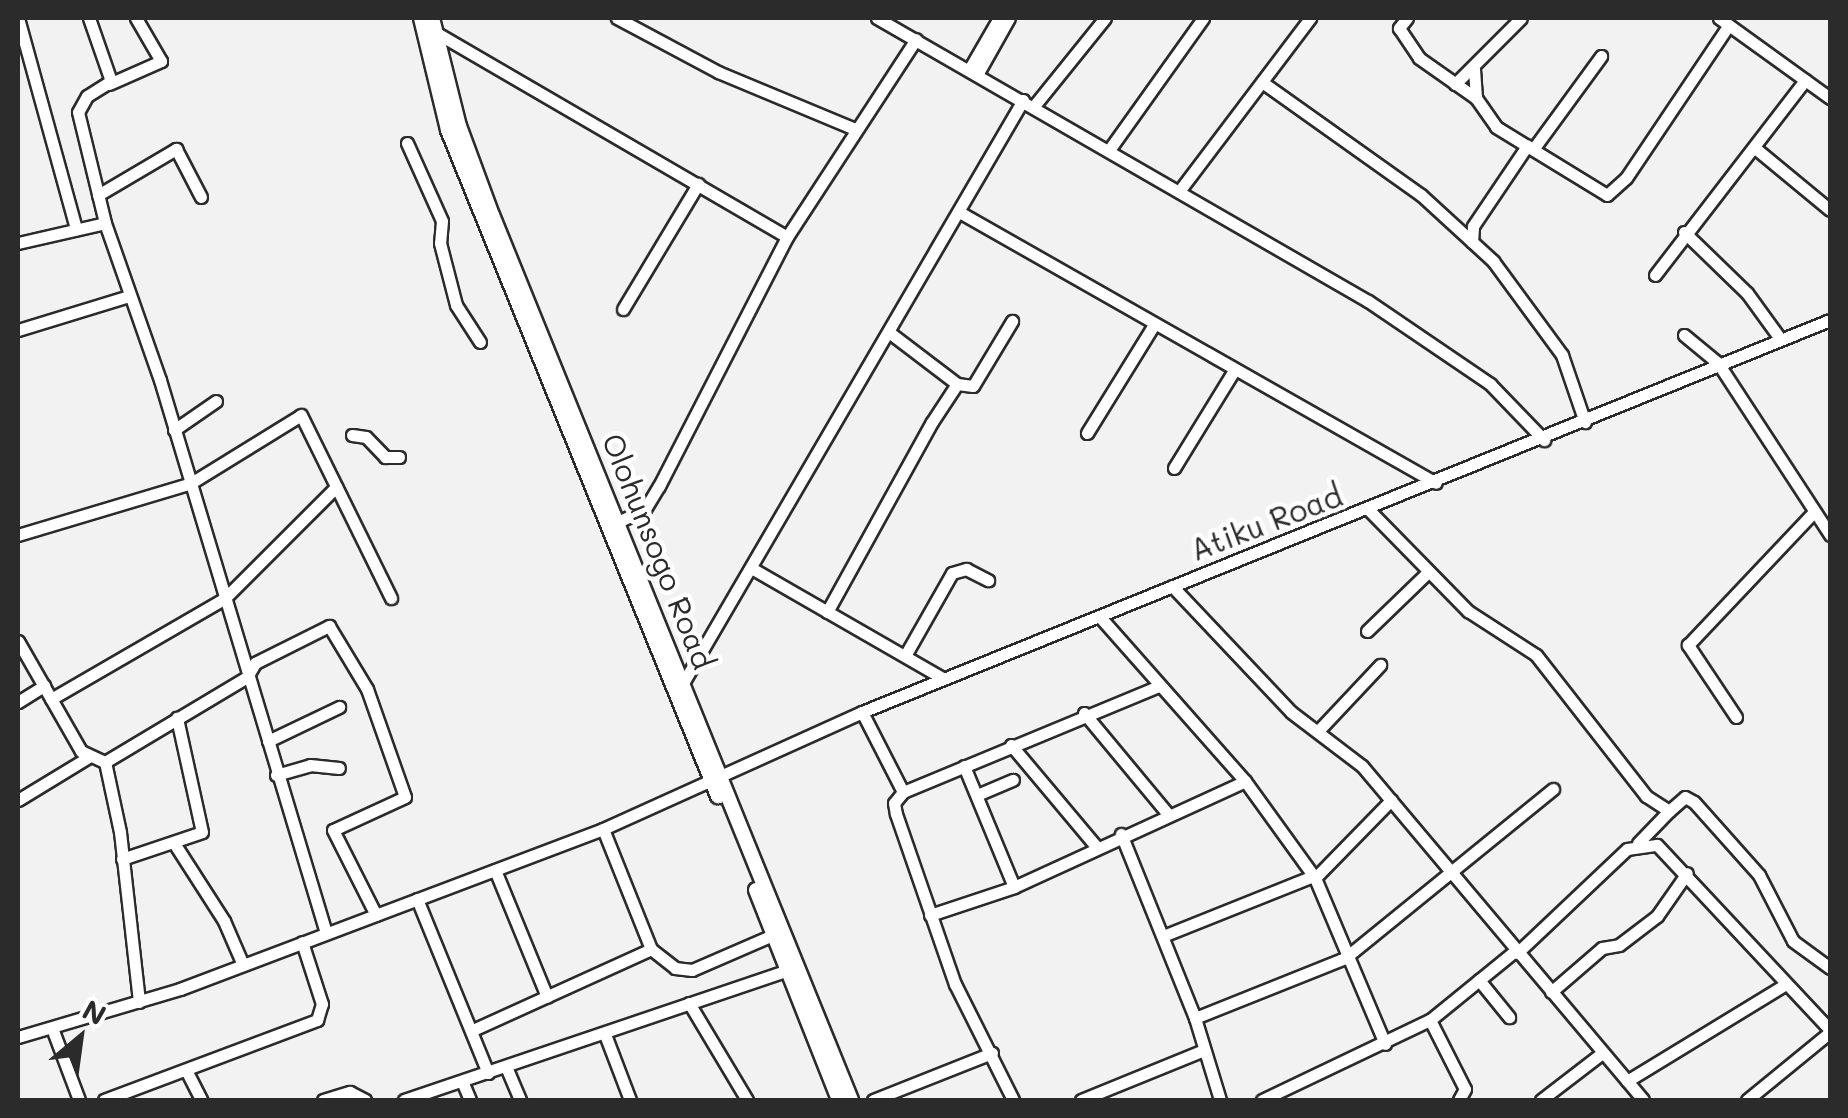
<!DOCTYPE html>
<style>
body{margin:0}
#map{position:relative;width:1848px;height:1118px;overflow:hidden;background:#f2f2f2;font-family:Mali,sans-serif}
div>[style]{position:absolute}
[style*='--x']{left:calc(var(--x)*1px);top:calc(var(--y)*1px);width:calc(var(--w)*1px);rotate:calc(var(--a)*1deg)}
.roads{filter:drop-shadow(2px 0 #2b2b2b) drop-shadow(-2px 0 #2b2b2b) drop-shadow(0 2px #2b2b2b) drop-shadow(0 -2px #2b2b2b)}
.minor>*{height:11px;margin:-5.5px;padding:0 5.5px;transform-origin:5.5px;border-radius:5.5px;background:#fff}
.major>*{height:14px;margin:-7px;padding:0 7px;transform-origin:7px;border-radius:7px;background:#fff}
span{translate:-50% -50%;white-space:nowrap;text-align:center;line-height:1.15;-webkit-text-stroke:9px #fff;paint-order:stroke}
.street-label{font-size:30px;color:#2b2b2b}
.frame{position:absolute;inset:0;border:20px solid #2b2b2b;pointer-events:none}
.north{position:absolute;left:30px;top:988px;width:100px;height:100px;-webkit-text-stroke:8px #fff;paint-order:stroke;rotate:29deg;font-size:28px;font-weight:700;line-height:40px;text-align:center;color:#2b2b2b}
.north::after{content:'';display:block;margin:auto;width:35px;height:45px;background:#2b2b2b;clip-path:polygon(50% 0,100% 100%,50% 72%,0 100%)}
</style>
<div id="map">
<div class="roads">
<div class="minor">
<div style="--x:18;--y:18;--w:219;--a:74.6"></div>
<div style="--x:89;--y:18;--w:67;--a:70.8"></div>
<div style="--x:111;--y:81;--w:28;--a:148"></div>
<div style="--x:87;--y:96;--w:18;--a:119"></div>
<div style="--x:78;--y:112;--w:114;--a:76.3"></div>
<div style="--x:105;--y:223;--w:166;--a:70.7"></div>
<div style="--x:160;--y:380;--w:577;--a:73.29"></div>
<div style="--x:617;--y:18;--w:115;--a:28.1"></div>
<div style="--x:718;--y:72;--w:148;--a:22.6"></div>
<div style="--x:877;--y:18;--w:567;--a:29.96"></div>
<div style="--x:1368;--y:301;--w:148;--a:34.2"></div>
<div style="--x:1490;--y:384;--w:78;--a:46"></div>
<div style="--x:1407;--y:18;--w:13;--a:129"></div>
<div style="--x:1399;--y:28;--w:36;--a:56"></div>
<div style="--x:1419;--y:58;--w:70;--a:35.1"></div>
<div style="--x:1719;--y:18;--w:137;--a:35.8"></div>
<div style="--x:435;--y:32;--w:407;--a:30.2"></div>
<div style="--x:970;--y:68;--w:58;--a:-59.9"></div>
<div style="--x:1474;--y:69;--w:29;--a:86"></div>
<div style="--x:1476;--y:98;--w:35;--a:55"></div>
<div style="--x:1496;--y:127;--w:130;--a:31.5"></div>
<div style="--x:1607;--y:195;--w:25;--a:-42"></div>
<div style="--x:1626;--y:178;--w:184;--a:-56.1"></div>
<div style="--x:978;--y:73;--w:63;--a:-60.6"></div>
<div style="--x:1262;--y:82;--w:195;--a:35.4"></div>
<div style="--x:1421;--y:195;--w:98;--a:42.5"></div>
<div style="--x:1493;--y:261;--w:117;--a:53.7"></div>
<div style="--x:1562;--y:355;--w:71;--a:71.1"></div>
<div style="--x:109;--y:84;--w:57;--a:-23.9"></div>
<div style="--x:161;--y:61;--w:50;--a:-120.2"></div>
<div style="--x:1455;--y:84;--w:93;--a:-45"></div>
<div style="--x:1034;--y:106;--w:113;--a:-51.1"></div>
<div style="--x:407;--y:143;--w:85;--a:65.8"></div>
<div style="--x:442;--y:221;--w:22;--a:95"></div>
<div style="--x:440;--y:243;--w:64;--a:75.5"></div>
<div style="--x:456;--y:305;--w:44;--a:57"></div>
<div style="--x:1534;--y:148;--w:114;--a:-53.9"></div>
<div style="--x:1755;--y:148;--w:97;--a:39.6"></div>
<div style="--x:1109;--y:150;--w:162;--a:-54.5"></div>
<div style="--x:1180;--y:190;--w:216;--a:-52.9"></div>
<div style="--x:98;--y:195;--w:91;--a:-30.5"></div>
<div style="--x:176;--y:149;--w:54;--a:62.5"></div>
<div style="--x:961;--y:213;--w:546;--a:29.61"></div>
<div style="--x:1684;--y:232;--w:88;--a:44.1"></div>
<div style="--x:1747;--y:293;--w:54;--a:54"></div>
<div style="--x:1472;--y:242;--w:16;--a:-86"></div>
<div style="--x:1473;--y:226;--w:97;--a:-56"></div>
<div style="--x:18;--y:243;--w:89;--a:-12.9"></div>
<div style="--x:1655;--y:275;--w:246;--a:-52.4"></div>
<div style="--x:623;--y:309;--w:146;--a:-59"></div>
<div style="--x:18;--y:330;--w:116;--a:-17"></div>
<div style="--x:890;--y:333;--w:84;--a:37.3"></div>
<div style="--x:1684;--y:335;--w:44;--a:39.5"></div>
<div style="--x:1718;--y:363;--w:205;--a:56.9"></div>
<div style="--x:174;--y:430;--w:51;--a:-34.6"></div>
<div style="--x:1087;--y:433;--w:126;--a:-58.3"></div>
<div style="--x:352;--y:435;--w:14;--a:8"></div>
<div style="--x:366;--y:437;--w:28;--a:46"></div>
<div style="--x:385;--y:457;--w:14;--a:0"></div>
<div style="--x:1174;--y:468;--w:113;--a:-58.4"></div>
<div style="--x:1368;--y:509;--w:143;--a:45.6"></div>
<div style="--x:1468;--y:611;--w:81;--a:32.9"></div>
<div style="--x:1536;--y:655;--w:179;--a:52"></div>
<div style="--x:1646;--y:796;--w:27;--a:33"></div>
<div style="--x:1669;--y:811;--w:21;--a:-41"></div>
<div style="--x:1685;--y:797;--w:10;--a:29"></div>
<div style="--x:1694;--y:802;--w:98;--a:48.3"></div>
<div style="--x:1759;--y:875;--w:74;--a:62.7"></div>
<div style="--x:1793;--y:941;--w:46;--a:36.1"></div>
<div style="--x:618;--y:522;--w:30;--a:-26"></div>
<div style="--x:645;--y:509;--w:27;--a:-59"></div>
<div style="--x:659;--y:486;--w:280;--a:-62.8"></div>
<div style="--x:787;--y:237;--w:236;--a:-56.9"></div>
<div style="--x:18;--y:535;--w:181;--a:-16.7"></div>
<div style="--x:191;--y:483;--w:129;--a:-31.7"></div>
<div style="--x:301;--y:415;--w:204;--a:63.8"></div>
<div style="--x:753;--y:569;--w:220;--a:29.9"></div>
<div style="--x:1172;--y:586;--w:173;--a:46.6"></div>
<div style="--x:1291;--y:712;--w:89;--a:37.3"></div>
<div style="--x:1362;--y:766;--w:436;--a:49.9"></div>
<div style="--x:827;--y:612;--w:217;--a:-61.1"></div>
<div style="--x:932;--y:422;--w:45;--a:-56.7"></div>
<div style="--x:957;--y:384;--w:16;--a:7"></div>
<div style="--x:973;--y:386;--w:76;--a:-59"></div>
<div style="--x:1100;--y:617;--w:219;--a:48.5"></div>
<div style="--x:1245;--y:781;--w:120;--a:54.2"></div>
<div style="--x:1315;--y:878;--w:180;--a:67.1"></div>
<div style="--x:1367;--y:631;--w:82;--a:-44"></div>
<div style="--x:18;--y:641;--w:127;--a:60.2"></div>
<div style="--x:81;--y:751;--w:26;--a:25"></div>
<div style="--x:105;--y:762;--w:165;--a:-30.9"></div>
<div style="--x:247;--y:677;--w:16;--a:-60"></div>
<div style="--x:255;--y:663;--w:83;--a:-26.6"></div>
<div style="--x:329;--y:626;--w:74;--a:58.9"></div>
<div style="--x:367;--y:689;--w:114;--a:70.6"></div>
<div style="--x:405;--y:797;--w:79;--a:155.4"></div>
<div style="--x:333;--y:830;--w:95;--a:63.2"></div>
<div style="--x:906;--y:654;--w:93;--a:-60.4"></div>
<div style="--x:952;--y:573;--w:15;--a:-16"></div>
<div style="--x:966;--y:569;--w:25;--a:27"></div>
<div style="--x:683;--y:683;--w:675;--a:-59.75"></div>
<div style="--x:51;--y:699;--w:201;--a:-30.1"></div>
<div style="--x:225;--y:598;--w:157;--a:-45"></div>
<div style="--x:18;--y:702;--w:31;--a:-32"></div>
<div style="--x:862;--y:712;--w:90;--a:62.9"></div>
<div style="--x:903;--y:792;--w:14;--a:129"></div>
<div style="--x:894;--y:803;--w:11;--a:80"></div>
<div style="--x:896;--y:814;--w:180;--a:70.9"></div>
<div style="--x:955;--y:984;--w:130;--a:63.4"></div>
<div style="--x:1084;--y:713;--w:131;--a:50.3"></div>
<div style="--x:1736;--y:717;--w:87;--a:-123.7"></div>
<div style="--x:1688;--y:645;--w:180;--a:-46.6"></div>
<div style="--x:1318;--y:731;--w:91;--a:-46.8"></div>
<div style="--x:268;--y:741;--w:79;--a:-25.6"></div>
<div style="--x:1011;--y:745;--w:131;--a:50"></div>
<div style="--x:105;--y:762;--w:72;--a:77.9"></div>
<div style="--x:120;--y:832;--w:171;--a:83.6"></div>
<div style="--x:964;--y:766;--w:131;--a:67.5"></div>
<div style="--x:276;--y:775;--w:35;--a:-16"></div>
<div style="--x:310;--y:765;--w:29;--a:6"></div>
<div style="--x:903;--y:792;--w:275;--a:-22.5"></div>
<div style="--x:977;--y:795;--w:39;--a:-23"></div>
<div style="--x:18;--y:800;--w:81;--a:-31.3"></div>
<div style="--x:603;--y:829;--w:129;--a:68.2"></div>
<div style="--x:651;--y:949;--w:31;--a:38"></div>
<div style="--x:675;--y:968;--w:17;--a:7"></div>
<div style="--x:692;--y:970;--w:88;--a:-23.4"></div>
<div style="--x:1121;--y:834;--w:198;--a:68.1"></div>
<div style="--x:1195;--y:1018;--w:86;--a:73"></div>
<div style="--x:174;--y:843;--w:93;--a:57.3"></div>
<div style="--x:224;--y:921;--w:48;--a:66.6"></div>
<div style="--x:1638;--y:843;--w:45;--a:-45.9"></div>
<div style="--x:122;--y:859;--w:84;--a:-18.6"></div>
<div style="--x:202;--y:832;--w:117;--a:-102.4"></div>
<div style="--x:495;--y:870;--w:137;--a:67.7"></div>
<div style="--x:1315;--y:878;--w:109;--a:-45.7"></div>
<div style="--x:417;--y:899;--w:188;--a:67.8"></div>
<div style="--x:930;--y:915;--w:89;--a:-18.4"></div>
<div style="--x:1014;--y:887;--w:254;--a:-24.6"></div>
<div style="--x:1163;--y:936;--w:162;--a:-21.8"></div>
<div style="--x:1517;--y:953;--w:151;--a:-43.4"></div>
<div style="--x:1627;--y:849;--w:30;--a:-8"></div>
<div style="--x:1657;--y:845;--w:253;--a:46.9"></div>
<div style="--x:1479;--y:980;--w:48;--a:51"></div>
<div style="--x:1551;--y:992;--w:67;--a:-40.8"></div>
<div style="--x:1602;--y:948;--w:17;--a:-10"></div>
<div style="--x:1619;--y:945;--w:48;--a:-37.3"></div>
<div style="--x:1657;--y:916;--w:52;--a:-55.1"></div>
<div style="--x:689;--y:1003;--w:113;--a:59.1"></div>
<div style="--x:1195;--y:1018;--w:162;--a:-21.8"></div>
<div style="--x:1345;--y:958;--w:268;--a:-39.1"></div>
<div style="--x:1430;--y:1020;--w:77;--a:63.1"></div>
<div style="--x:1465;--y:1089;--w:13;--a:119"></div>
<div style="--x:52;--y:1028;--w:77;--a:69.4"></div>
<div style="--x:475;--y:1029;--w:193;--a:-24.4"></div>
<div style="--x:18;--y:1037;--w:169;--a:-16.5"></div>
<div style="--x:180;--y:989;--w:452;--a:-20.7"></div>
<div style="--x:603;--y:829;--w:284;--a:-24.3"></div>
<div style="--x:862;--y:712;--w:1044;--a:-22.05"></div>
<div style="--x:606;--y:1037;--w:67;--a:69.1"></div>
<div style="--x:507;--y:1069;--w:34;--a:67"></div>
<div style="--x:186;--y:1070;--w:34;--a:63"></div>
<div style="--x:462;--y:1081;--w:21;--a:67"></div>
<div style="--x:1627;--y:1081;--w:186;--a:-31.4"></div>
<div style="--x:104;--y:1100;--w:228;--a:-20.6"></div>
<div style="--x:317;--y:1020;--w:17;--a:-73"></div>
<div style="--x:322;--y:1004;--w:65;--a:-107.9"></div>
<div style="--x:323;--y:1100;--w:28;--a:-17"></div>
<div style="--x:350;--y:1092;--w:17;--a:28"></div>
<div style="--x:404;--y:1100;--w:404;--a:-18.7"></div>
<div style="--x:873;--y:1100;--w:128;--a:-21.6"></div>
<div style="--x:1081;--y:1100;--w:133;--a:-22.1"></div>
<div style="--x:1262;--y:1100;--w:186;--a:-25.5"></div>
<div style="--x:1430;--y:1020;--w:109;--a:-39.1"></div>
<div style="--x:1541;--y:1100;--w:77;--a:-37.6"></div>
<div style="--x:1747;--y:1100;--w:107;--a:-39.3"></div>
</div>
<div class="major">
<div style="--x:421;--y:18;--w:115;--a:76.4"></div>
<div style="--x:448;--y:130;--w:719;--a:67.93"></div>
<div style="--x:432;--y:18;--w:111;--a:76"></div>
<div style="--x:459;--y:126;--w:95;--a:69.7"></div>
<div style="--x:492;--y:215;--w:955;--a:67.92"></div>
<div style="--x:756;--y:890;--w:226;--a:68.4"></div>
</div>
</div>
<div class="street-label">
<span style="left:1266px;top:522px;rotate:-21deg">Atiku Road</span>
<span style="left:659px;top:551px;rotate:68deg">Olohunsogo Road</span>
</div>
<div class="frame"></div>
<div class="north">N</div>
</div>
